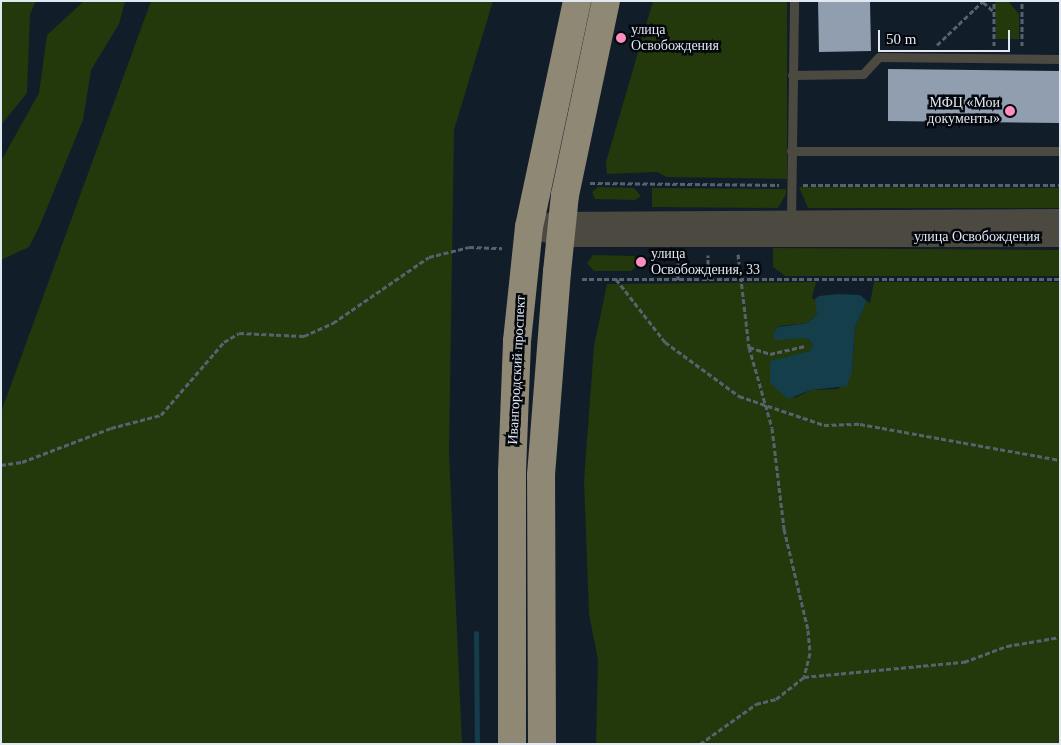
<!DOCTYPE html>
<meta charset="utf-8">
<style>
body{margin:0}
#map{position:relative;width:1061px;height:745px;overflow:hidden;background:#121d2a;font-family:Georgia,serif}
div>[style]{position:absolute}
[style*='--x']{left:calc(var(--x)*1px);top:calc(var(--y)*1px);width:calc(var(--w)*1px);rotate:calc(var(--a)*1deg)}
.green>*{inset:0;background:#23380b}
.water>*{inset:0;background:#143e4a}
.stream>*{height:5px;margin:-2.5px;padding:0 2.5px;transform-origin:2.5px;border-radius:2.5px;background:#143e4a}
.building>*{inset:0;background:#909eb0}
.path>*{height:3px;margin-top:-1.5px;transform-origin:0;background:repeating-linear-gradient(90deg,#58626e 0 5px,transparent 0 7.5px)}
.lane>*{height:9px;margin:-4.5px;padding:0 4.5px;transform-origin:4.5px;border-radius:4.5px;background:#4c4941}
.street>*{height:19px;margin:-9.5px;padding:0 9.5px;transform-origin:9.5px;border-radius:9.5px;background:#4c4941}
.highway>*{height:28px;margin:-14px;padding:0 14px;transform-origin:14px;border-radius:14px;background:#8f8874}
.dots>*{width:14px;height:14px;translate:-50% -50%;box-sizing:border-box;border:2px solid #04070c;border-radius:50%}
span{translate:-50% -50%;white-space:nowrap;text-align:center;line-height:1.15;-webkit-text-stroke:5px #04070c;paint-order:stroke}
.poi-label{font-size:14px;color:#e1e8f2}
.left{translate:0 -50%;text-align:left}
.right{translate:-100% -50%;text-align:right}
.street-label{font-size:14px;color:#e1e8f2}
.frame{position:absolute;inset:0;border:2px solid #e1e8f2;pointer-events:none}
.scale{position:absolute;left:878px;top:30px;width:132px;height:22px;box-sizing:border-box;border:2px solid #e1e8f2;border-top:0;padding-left:6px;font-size:15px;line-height:18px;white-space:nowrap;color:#e1e8f2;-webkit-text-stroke:4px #04070c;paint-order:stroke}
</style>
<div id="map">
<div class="green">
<div style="clip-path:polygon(1px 1px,36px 1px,30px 14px,27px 93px,1px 125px)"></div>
<div style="clip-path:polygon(84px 1px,125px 2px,119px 24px,91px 70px,83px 120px,40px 225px,29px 247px,1px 260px,1px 161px,39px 93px,47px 35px)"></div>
<div style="clip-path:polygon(151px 1px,493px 1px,454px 130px,449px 452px,462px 744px,1px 744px,1px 412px)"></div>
<div style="clip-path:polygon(653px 1px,787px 1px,787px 179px,667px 177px,657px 172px,607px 174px,606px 162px)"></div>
<div style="clip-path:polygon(995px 1px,1008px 1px,1019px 14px,1019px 39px,996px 39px)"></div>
<div style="clip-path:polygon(598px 187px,634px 188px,641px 196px,635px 200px,595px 199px,592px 192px)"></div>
<div style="clip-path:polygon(799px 187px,1060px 188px,1060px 208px,808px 208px)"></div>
<div style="clip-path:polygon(652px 188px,786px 189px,786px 194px,778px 208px,652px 207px)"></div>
<div style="clip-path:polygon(773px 248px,1060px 250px,1060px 276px,785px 276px,773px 267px)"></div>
<div style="clip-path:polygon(593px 255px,634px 256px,639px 264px,631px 271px,594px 271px,587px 263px)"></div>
<div style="clip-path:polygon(816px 282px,812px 298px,818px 302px,817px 314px,808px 323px,779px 326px,773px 333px,780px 338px,807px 338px,813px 345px,810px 351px,777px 361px,795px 398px,811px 390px,838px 389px,852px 371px,855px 327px,867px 301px,870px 303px,874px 282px,1060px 282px,1060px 744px,596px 744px,598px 660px,589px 614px,584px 480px,594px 346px,607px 284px)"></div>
</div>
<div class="water">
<div style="clip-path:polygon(839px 294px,860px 295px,867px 301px,855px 327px,852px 371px,847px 386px,811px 390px,788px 399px,770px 383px,770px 361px,810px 351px,813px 345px,807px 338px,775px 340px,773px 333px,778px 327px,808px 323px,817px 314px,815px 299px,819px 296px)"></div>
</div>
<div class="stream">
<div style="--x:476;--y:633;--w:111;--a:89.5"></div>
</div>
<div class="building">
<div style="clip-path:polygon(818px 1px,870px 1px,871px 51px,819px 52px)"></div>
<div style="clip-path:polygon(888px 69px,1060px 71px,1060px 123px,888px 121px)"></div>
</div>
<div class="path">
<div style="--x:983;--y:2;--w:13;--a:42"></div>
<div style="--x:937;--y:45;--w:64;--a:-43.7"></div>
<div style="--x:994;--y:46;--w:45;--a:-90"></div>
<div style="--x:1022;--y:46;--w:45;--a:-90"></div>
<div style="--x:590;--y:183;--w:189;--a:0.6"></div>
<div style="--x:803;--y:185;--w:257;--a:0"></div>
<div style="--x:738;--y:254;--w:94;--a:83.3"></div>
<div style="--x:749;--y:347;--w:84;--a:74.1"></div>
<div style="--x:772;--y:428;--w:102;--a:83.2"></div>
<div style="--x:784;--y:529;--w:104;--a:76.6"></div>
<div style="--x:808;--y:630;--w:23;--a:85"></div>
<div style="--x:810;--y:653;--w:25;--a:104"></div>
<div style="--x:582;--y:279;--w:478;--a:0"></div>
<div style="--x:616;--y:279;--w:80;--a:52.1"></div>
<div style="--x:665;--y:342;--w:92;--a:36.1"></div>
<div style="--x:739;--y:396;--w:90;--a:18.8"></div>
<div style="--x:824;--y:425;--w:36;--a:-2"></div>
<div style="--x:860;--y:424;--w:203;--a:10.2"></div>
<div style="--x:678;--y:280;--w:25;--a:-90"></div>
<div style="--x:708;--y:280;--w:25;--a:-90"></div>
<div style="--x:749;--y:347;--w:22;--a:18"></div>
<div style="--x:770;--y:354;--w:37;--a:-13"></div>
<div style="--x:1;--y:465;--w:21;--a:-8"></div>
<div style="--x:22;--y:462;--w:95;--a:-20.9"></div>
<div style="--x:111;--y:428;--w:52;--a:-14.6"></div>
<div style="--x:161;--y:415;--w:96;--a:-49.2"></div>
<div style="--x:224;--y:342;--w:17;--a:-31"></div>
<div style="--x:239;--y:333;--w:65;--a:2.6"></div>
<div style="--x:304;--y:336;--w:32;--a:-24"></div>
<div style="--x:333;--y:323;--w:116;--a:-34.5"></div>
<div style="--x:429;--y:257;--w:41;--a:-14"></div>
<div style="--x:469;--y:247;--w:33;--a:2"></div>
<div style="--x:700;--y:744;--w:69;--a:-35.5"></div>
<div style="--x:756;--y:704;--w:21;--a:-14"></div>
<div style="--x:776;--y:699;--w:36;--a:-38"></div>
<div style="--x:804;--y:677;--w:161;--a:-5.4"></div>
<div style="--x:964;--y:662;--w:46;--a:-20.4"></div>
<div style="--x:1007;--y:646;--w:54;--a:-9.6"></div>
</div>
<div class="lane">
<div style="--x:792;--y:75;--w:71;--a:-0.8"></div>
<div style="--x:863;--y:74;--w:23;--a:-47"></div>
<div style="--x:879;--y:57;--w:181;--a:0.6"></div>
<div style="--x:791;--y:151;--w:269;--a:0"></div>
<div style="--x:791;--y:221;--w:220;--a:-89.2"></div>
</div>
<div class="street">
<div style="--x:551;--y:221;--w:509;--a:-0.34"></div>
<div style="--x:529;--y:227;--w:33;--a:18"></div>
<div style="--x:560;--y:237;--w:500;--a:0"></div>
</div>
<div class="highway">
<div style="--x:512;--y:744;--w:272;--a:-90"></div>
<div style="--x:512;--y:472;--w:131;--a:-87.8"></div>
<div style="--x:517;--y:341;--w:115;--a:-84"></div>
<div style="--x:529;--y:227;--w:231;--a:-78"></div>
<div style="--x:542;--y:744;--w:269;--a:-90.2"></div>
<div style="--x:541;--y:475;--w:204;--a:-85.5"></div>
<div style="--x:557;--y:272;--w:77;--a:-84.1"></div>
<div style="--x:565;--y:195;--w:198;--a:-78.1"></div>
</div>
<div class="dots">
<div style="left:621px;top:38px;background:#fe8ebe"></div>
<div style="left:1010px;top:111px;background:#fe8ebe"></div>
<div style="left:641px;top:262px;background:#fe8ebe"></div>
</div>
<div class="poi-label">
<span class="left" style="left:631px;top:38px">улица<br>Освобождения</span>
<span class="right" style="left:1000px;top:111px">МФЦ «Мои<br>документы»</span>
<span class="left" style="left:651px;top:262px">улица<br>Освобождения, 33</span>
</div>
<div class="street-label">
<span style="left:977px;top:237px">улица Освобождения</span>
<span style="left:517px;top:370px;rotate:-87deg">Ивангородский проспект</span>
</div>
<div class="frame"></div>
<div class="scale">50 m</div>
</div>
